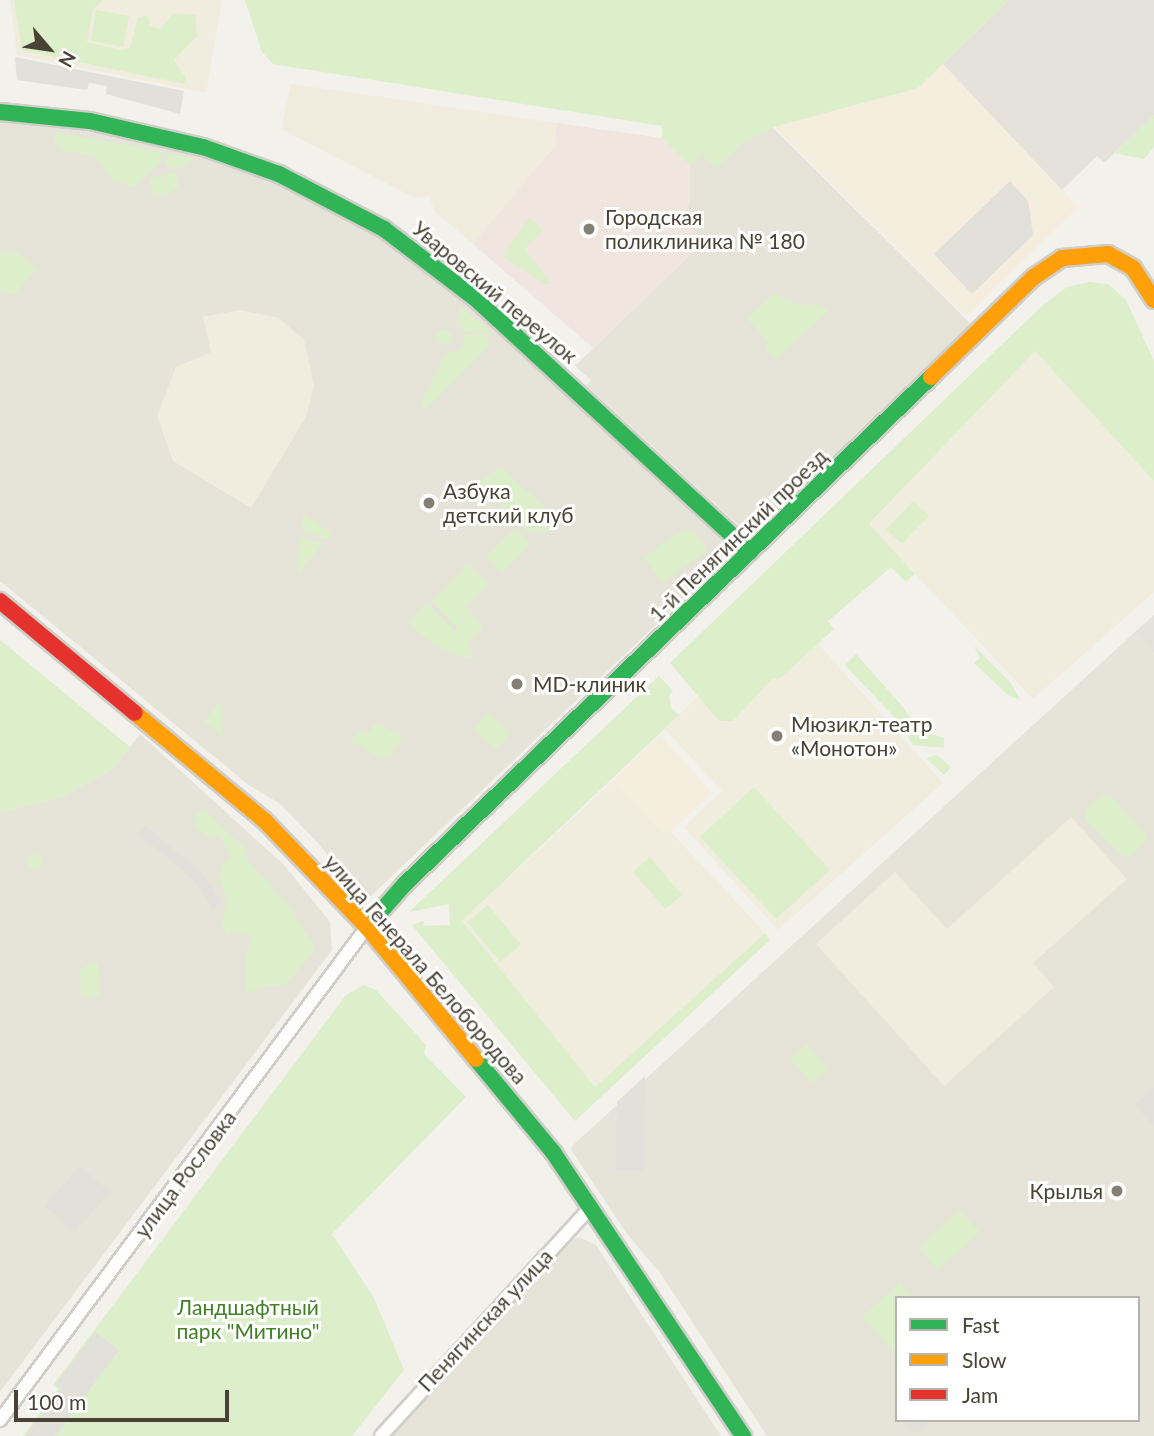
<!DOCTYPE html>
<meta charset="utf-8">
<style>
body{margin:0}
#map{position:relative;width:1154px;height:1436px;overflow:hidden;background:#f2f1ec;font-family:Lato,sans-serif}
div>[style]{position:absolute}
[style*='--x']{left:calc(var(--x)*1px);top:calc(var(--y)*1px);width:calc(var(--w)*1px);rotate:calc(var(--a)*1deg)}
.residential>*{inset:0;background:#e6e3d9}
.commercial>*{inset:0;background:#f5eede}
.industrial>*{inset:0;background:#e5e1db}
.education>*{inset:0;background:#f0edde}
.medical>*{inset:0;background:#f1e5e0}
.green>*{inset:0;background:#ddeeca}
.round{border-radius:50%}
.parking>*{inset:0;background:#e1e0db}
.roads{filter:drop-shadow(2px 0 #d0cec9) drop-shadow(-2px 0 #d0cec9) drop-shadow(0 2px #d0cec9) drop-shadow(0 -2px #d0cec9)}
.street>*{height:12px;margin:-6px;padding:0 6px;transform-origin:6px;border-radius:6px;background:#fdfdfc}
.fast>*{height:16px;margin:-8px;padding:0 8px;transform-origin:8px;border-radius:8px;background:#30b455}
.slow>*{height:16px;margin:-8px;padding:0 8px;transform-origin:8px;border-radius:8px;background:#ff9f0a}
.jam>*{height:16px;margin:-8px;padding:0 8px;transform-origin:8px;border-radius:8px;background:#e5322d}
.dots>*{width:19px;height:19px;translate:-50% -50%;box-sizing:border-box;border:4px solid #fff;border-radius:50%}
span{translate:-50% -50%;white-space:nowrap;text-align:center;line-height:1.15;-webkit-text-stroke:6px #fff;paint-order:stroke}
.poi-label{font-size:21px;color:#494336}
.left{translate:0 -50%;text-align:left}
.right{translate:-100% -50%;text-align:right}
.street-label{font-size:21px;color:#494336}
.park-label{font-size:21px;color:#418025}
.legend{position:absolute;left:895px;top:1296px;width:245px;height:126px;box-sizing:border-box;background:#fff;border:2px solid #b6b4af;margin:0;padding:9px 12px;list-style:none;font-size:21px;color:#494336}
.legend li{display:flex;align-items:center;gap:14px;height:35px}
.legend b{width:35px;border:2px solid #b6b4af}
.north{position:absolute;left:14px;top:14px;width:70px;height:70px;-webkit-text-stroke:5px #fff;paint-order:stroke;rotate:119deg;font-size:19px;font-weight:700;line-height:28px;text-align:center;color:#494336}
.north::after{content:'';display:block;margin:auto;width:24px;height:32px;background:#494336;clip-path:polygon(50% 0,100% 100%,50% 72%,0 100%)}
.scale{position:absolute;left:14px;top:1390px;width:215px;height:32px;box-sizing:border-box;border:4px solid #494336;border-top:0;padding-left:9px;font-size:21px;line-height:24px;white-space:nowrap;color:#494336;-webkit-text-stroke:5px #fff;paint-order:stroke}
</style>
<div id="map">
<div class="residential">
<div style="clip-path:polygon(761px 116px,971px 324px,755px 532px,747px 533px,587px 386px,591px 380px,575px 366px,704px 241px,680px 217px,690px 165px,662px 138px)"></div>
<div style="clip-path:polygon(0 121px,107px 134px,199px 155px,260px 174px,368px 228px,471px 306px,729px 548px,728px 556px,371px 896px,358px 895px,318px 843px,279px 803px,250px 786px,0 581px)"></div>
<div style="clip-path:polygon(evenodd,1135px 632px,1154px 654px,1154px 1436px,767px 1436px,661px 1274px,627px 1234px,570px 1148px,1135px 632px,897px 1298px,1138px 1298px,1138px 1420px,897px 1420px,897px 1298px)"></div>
<div style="clip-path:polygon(140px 734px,284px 865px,330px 922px,332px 950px,0 1392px,0 813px,64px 796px,113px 769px)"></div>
<div style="clip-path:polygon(579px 1237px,596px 1245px,721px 1436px,392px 1436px,567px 1242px)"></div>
</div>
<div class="commercial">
<div style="clip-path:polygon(943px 64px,1078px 207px,969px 314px,965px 315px,774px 127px,918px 88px)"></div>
<div style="clip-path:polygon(660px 735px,712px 793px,666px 836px,613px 781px)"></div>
</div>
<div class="industrial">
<div style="clip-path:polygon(1009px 0,1154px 0,1154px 115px,1104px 163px,1097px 156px,1062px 190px,943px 64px)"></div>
<div style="clip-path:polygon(1154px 615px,1154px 654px,1135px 632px)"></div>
</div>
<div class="education">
<div style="clip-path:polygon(10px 0,222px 0,206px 93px,17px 55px)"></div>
<div style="clip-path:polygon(291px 84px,557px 123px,554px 147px,473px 244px,435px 212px,429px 196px,415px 198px,281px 129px)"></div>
<div style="clip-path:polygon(240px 310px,279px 318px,304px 340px,314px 385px,306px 417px,251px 508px,173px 461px,157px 416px,176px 367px,211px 352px,203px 317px)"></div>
<div style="clip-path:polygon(1036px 350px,1154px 481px,1154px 592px,1033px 699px,869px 525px)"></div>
<div style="clip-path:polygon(786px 608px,943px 783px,778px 930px,684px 827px,722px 791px,665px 729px)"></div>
<div style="clip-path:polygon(613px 781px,666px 836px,671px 832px,765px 933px,595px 1087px,462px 921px)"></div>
<div style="clip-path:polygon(1071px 817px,1127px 879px,1033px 963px,1054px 987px,944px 1086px,816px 944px,895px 872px,947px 929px)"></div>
</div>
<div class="medical">
<div style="clip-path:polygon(557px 123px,662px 138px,690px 165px,690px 204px,680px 217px,704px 241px,593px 348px,473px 244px,554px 147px)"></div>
</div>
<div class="green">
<div style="clip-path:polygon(14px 0,104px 0,93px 9px,87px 42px,122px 50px,130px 48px,138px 18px,148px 15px,150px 26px,160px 29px,174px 13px,195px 15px,197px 36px,174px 60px,186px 78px,184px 84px,22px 50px)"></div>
<div style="clip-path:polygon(245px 0,1009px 0,918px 88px,774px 127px,744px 142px,716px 168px,702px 155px,690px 165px,662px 138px,662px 126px,273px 64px,262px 52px)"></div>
<div style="clip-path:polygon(96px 10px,129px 16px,123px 47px,91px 41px)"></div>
<div style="clip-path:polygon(1154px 115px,1154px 147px,1144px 159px,1115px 153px)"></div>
<div style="clip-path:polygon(55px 132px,161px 151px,161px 162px,134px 187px,113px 181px,94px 155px,63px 151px,55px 144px)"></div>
<div style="clip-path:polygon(167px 152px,195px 159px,176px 170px,165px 165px)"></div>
<div style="clip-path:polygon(175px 172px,179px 187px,163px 197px,166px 175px)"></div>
<div style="clip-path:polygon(164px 175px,162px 197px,152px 192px,149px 179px)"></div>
<div style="clip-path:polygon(530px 217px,543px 230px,525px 249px,552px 284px,544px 284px,505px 258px,506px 249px)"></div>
<div style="clip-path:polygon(0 252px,18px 252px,37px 269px,15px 294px,0 291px)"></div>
<div style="clip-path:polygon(1089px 282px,1108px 284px,1126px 300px,1154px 361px,1154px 481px,1035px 351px,869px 524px,915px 574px,906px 582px,891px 567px,828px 621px,834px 629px,778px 680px,773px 678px,733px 721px,719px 721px,670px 663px,1043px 305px,1067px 287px)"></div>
<div style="clip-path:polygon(774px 294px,798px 304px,822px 305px,828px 311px,776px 360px,764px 347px,769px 342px,747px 319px)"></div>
<div style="clip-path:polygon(459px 305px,489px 329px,489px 331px,464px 332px,458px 324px)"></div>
<div class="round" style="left:436px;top:329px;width:16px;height:16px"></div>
<div style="clip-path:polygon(492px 333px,486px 339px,489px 346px,425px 410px,420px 405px,446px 353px,461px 349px,465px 334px)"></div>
<div style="clip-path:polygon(500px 467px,549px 510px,550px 532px,527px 532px,478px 482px)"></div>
<div style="clip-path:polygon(913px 501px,929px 516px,902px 544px,886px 529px)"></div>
<div style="clip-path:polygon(303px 514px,332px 533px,327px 539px,301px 530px)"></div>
<div style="clip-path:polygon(515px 528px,531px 544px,502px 573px,486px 557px)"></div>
<div style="clip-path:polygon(683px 530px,697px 534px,708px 550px,662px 583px,644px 557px)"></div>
<div style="clip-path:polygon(300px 536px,323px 544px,299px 573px,297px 572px)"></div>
<div style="clip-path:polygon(469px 564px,489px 584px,466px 607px,472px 613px,458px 627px,472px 615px,484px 627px,469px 642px,473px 657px,464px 658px,434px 645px,407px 622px,427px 603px,455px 631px,457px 628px,431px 601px)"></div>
<div style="clip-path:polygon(0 640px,130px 747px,113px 769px,64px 796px,0 813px)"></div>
<div style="clip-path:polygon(974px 646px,1011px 683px,1020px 700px,1008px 695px,974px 663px,980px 658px)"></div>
<div style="clip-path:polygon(856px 654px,903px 707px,917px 729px,944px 738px,944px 748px,913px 745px,901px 724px,845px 665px)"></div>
<div style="clip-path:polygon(659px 676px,673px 691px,669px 696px,671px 708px,679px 715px,462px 921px,595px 1087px,765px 933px,770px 940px,575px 1121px,412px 925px,423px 921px,424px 926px,450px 925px,449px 904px,409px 912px)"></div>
<div style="clip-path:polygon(219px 703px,222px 704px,223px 737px,204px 721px)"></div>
<div style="clip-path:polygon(488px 712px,511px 733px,496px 750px,473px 729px)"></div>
<div style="clip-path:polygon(376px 723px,403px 736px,390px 756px,381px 759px,352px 741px,361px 730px,367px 734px)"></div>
<div style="clip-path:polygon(937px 755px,951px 767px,944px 775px,926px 758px)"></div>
<div style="clip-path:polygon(754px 787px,830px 870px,776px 919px,700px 837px)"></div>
<div style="clip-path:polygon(1102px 795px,1112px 798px,1146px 833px,1145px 843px,1131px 856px,1121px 855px,1085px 819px,1086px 809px)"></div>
<div style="clip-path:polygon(204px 810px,244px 847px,248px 861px,289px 905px,313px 944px,314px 951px,286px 985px,266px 986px,246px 993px,246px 956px,251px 941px,248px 935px,236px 931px,226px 936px,222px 922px,227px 899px,218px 877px,223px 862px,231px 859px,220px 837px,205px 835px,194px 826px,197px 811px)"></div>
<div class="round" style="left:26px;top:854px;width:16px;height:16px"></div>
<div style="clip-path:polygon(650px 857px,682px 895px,665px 909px,633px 872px)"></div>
<div style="clip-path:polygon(488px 905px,521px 945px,500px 962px,467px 922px)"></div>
<div style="clip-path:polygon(89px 963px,99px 963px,100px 996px,81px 997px,80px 971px)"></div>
<div style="clip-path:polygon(364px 985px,376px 990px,426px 1045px,424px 1054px,466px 1097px,332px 1234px,374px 1298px,404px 1370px,352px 1436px,23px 1436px,58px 1389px,53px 1385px,346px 995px)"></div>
<div style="clip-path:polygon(806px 1044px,829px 1069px,812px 1083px,790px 1058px)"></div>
<div style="clip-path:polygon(959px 1210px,980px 1232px,938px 1270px,918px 1248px)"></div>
<div style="clip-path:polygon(900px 1282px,914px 1298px,897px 1298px,897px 1355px,862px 1317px)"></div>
</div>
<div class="parking">
<div style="clip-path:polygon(15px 57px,184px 91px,180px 114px,106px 94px,107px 86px,89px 83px,87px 90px,17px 80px)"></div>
<div style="clip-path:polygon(1010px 181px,1028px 201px,1033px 235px,972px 294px,934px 254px)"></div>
<div style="clip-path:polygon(146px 826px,202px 874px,222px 902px,212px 908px,194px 880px,139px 834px)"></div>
<div style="clip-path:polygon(645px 1076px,643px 1171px,616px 1170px,617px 1102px)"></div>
<div style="clip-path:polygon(1154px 1088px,1154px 1126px,1135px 1105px)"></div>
<div style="clip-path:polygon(80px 1166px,110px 1192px,75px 1232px,45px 1206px)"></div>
<div style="clip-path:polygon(95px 1332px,119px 1350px,55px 1436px,25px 1436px,61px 1389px,56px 1384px)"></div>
<div style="clip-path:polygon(903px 1420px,930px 1420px,915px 1434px)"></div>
</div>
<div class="roads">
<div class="street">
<div style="--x:0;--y:1420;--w:615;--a:-53.34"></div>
<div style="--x:381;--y:1436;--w:311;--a:-47.5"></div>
</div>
<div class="fast">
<div style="--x:0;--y:112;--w:90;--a:5.7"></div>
<div style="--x:90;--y:121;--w:116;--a:13"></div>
<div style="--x:203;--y:147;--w:81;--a:19.6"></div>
<div style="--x:279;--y:174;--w:119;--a:27.6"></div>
<div style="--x:384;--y:229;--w:116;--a:37.3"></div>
<div style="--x:476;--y:299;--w:373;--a:42.7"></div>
<div style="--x:367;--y:927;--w:56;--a:-48.6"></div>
<div style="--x:404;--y:885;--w:732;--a:-43.95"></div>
<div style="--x:476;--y:1059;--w:121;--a:50.4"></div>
<div style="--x:553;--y:1152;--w:342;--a:56.2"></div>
</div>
<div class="slow">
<div style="--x:931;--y:377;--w:144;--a:-44.2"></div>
<div style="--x:1034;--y:277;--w:34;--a:-34"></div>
<div style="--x:1062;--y:258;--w:46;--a:-5"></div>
<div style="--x:1108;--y:254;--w:29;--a:29"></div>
<div style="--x:1133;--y:268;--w:38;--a:57"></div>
<div style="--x:135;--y:713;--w:169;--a:39.7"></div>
<div style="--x:265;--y:821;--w:147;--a:46.1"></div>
<div style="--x:367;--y:927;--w:171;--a:50.5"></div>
</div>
<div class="jam">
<div style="--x:0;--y:601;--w:175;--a:39.7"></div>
</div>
</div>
<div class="dots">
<div style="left:589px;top:229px;background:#848076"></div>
<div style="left:429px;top:503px;background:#848076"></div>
<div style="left:517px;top:684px;background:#848076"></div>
<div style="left:777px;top:736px;background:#848076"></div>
<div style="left:1117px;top:1191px;background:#848076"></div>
</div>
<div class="poi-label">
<span class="left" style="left:605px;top:229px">Городская<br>поликлиника № 180</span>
<span class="left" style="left:443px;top:503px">Азбука<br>детский клуб</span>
<span class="left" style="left:533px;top:684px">MD-клиник</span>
<span class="left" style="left:791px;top:736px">Мюзикл-театр<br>«Монотон»</span>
<span class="right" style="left:1103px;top:1191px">Крылья</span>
</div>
<div class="street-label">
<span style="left:495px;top:292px;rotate:40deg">Уваровский переулок</span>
<span style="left:738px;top:535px;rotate:-44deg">1-й Пенягинский проезд</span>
<span style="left:426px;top:969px;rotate:49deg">улица Генерала Белобородова</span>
<span style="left:185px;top:1174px;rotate:-53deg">улица Рословка</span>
<span style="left:485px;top:1320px;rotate:-47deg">Пенягинская улица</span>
</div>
<div class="park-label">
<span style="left:248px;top:1319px">Ландшафтный<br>парк "Митино"</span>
</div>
<ul class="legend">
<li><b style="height:9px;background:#30b455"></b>Fast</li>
<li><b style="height:9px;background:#ff9f0a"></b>Slow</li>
<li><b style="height:9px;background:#e5322d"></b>Jam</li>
</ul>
<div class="north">N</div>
<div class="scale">100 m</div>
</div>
